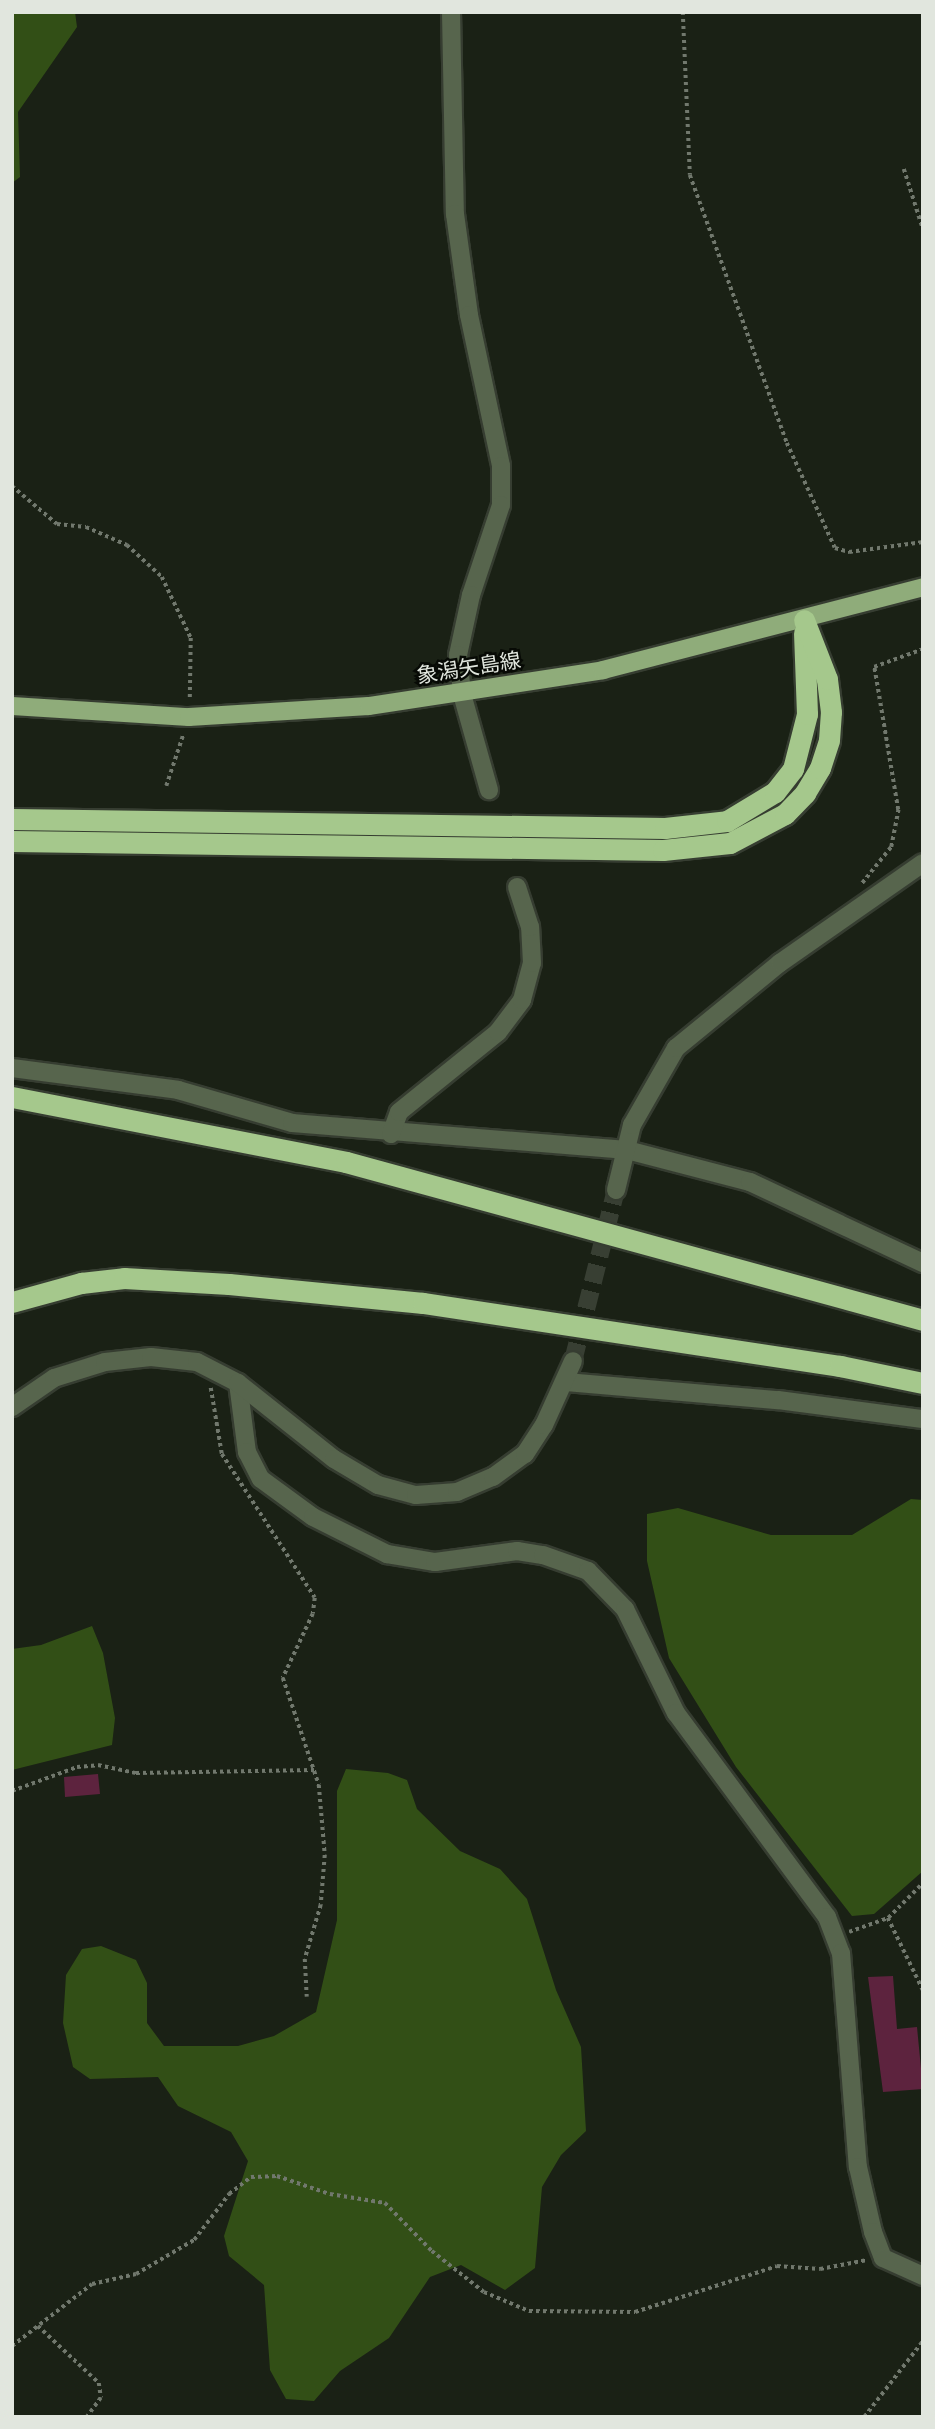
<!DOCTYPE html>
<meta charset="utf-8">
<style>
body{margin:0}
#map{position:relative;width:935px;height:2429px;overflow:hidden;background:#1a2115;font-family:"Alegreya Sans","Noto Sans JP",sans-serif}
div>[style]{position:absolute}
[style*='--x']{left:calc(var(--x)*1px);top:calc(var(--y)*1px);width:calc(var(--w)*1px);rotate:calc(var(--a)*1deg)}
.forest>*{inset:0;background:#324f16}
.building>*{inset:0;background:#5d233e}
.tertiary-tunnel>*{height:18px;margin-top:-9px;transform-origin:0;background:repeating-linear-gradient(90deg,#383f33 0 18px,transparent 0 27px)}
.path>*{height:3.5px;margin-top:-1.75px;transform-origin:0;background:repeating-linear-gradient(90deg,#71786d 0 3.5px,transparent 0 7px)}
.roads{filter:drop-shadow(2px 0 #363d31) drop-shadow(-2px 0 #363d31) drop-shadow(0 2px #363d31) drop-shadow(0 -2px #363d31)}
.minor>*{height:18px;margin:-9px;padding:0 9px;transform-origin:9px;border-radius:9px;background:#57654d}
.tertiary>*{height:18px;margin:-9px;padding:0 9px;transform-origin:9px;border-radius:9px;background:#57654d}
.primary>*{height:18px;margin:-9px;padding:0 9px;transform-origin:9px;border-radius:9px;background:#8fac7a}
.motorway>*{height:21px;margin:-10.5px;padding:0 10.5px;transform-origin:10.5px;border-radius:10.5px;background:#a5c88c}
span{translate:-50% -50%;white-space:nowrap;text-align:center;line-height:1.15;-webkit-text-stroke:5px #070a05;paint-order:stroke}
.street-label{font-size:21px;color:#e1e6de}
.frame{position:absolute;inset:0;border:14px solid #e1e6de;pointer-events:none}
</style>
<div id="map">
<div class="forest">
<div style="clip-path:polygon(12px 12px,75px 12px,77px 27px,18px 112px,20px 177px,12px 183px)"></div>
<div style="clip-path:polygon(911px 1499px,923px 1500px,923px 1871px,874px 1914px,852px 1916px,736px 1767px,669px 1658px,647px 1561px,647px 1514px,678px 1508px,771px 1535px,852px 1535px)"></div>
<div style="clip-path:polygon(92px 1626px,103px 1653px,115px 1718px,112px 1745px,12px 1770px,12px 1649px,41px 1645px)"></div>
<div style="clip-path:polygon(346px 1769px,388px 1773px,407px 1780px,417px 1809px,460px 1851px,500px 1869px,527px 1899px,556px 1990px,581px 2047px,586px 2131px,561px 2155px,542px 2187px,535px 2268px,505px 2290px,461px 2265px,430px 2277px,389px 2338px,340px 2371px,314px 2401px,286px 2399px,270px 2370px,264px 2285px,229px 2256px,224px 2236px,248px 2161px,231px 2132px,178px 2106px,158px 2077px,90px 2079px,73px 2067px,63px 2023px,66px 1975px,82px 1949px,101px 1946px,136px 1960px,147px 1983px,147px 2023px,164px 2046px,238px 2046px,274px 2036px,316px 2012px,337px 1920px,337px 1791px)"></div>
</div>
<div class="building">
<div style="clip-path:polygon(98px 1774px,100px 1794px,65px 1797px,64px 1777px)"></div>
<div style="clip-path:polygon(893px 1976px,897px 2029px,917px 2027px,923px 2089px,883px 2092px,868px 1977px)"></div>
</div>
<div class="tertiary-tunnel">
<div style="--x:573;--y:1361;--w:176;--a:-75.9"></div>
</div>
<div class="path">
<div style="--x:683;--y:12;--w:163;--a:87.5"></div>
<div style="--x:690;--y:175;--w:285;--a:70.1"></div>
<div style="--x:787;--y:443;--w:115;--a:65.4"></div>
<div style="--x:835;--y:548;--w:15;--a:16"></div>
<div style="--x:849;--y:552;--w:75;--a:-7.7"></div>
<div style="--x:904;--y:169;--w:63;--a:72.4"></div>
<div style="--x:12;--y:486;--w:59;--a:40.2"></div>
<div style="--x:57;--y:524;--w:29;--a:6"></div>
<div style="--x:86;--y:527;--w:45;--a:23.7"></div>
<div style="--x:127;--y:545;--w:47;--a:42.4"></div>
<div style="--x:162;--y:577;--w:68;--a:64.6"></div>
<div style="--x:191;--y:638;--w:62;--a:90.9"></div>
<div style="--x:166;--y:786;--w:54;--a:-71.6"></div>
<div style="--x:862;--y:883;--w:46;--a:-51.1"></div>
<div style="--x:891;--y:847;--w:38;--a:-79"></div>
<div style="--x:898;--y:810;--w:145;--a:-99.5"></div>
<div style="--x:874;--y:667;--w:52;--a:-20.2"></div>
<div style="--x:211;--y:1388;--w:67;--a:80.5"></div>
<div style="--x:222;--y:1454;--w:171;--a:57.1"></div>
<div style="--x:315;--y:1598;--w:16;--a:97"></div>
<div style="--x:313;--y:1614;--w:71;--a:115.1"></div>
<div style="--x:283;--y:1678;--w:113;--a:71.4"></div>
<div style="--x:319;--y:1785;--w:70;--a:85.1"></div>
<div style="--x:325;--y:1855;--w:50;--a:94.6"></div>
<div style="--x:321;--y:1905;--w:56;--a:106.5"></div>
<div style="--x:305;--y:1959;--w:38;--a:87"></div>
<div style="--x:12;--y:1791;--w:69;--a:-20.3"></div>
<div style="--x:77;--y:1767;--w:21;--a:-5"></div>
<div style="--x:98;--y:1765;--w:39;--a:12"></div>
<div style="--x:136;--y:1773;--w:178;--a:-1"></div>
<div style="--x:888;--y:1918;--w:80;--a:64.1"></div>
<div style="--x:849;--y:1932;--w:41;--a:-19.7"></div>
<div style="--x:888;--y:1918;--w:49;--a:-45"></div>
<div style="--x:38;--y:2326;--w:83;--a:43.1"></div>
<div style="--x:99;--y:2383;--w:15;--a:82"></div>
<div style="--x:101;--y:2398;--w:24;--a:126"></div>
<div style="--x:12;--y:2346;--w:101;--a:-37.8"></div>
<div style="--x:92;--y:2284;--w:45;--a:-12.8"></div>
<div style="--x:136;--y:2274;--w:67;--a:-30.4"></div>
<div style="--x:194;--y:2240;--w:58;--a:-52.7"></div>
<div style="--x:229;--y:2194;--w:28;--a:-38"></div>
<div style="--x:251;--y:2177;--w:26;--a:-2"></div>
<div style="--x:277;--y:2176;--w:56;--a:18.8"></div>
<div style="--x:330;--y:2194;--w:56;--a:9.3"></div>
<div style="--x:385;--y:2203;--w:67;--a:45.6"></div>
<div style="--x:432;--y:2251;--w:66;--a:38.3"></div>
<div style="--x:484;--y:2292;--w:49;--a:22.9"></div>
<div style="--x:529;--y:2311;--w:106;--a:0.5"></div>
<div style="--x:635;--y:2312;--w:149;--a:-17.9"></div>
<div style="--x:777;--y:2266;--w:43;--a:4"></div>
<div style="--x:820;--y:2269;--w:48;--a:-10.8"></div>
<div style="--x:864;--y:2417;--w:96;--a:-52.2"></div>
</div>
<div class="roads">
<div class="minor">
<div style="--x:451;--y:12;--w:202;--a:88.9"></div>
<div style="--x:455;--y:214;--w:102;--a:82.1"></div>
<div style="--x:469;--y:315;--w:154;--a:78"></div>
<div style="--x:501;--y:466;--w:39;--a:90"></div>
<div style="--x:501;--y:505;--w:95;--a:108.4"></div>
<div style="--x:471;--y:595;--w:61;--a:102.2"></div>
<div style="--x:458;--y:655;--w:39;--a:84"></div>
<div style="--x:462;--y:694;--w:100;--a:74.3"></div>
<div style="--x:12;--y:1068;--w:167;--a:7.5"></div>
<div style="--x:178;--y:1090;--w:119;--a:16.1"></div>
<div style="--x:292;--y:1123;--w:336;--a:4.6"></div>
<div style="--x:627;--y:1150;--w:127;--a:14.6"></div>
<div style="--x:750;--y:1182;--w:191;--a:25.1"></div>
<div style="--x:391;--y:1134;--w:23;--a:-70"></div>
<div style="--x:399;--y:1112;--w:127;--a:-38.9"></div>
<div style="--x:498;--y:1032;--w:40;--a:-53"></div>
<div style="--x:522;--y:1000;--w:38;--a:-75"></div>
<div style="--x:532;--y:963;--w:36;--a:-93"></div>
<div style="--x:530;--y:927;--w:42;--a:-108"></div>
<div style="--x:566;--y:1382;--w:213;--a:4.9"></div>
<div style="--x:778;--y:1400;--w:146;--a:7.5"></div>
<div style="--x:238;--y:1383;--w:70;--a:82.6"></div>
<div style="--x:247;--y:1452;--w:30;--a:63"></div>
<div style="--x:261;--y:1479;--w:64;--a:36.2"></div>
<div style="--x:313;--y:1517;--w:83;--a:26.6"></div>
<div style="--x:387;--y:1554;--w:49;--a:9.5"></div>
<div style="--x:435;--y:1562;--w:83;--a:-7.6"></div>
<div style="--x:517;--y:1551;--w:26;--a:9"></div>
<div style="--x:543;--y:1555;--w:48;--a:19.6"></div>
<div style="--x:588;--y:1571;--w:53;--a:45.8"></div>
<div style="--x:625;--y:1609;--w:116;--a:63.9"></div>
<div style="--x:676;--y:1713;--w:254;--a:53.5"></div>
<div style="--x:827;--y:1917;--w:39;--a:69"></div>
<div style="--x:841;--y:1953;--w:215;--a:85.5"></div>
<div style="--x:858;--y:2167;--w:67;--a:77"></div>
<div style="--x:873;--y:2232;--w:28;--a:69"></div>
<div style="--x:883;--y:2258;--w:44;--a:24.2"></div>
</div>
<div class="tertiary">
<div style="--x:616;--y:1190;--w:67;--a:-76.2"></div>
<div style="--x:632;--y:1125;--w:89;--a:-60.3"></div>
<div style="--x:676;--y:1048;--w:134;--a:-39.3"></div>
<div style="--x:780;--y:963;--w:174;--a:-35"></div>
<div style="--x:12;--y:1407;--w:51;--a:-34.6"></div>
<div style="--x:54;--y:1378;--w:53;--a:-17.4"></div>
<div style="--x:105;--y:1362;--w:46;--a:-6.2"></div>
<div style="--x:151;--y:1357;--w:46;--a:6.2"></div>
<div style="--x:197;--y:1362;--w:46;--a:27.1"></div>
<div style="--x:238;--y:1383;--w:122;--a:38.4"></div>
<div style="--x:334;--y:1459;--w:51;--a:30.6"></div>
<div style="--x:378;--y:1485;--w:39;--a:15"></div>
<div style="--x:416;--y:1495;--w:41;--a:-4.2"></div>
<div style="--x:457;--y:1492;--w:39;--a:-23"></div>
<div style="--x:493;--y:1477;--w:39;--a:-36"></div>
<div style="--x:525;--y:1454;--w:35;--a:-57"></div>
<div style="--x:544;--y:1425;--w:70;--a:-65.6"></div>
</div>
<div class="primary">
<div style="--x:12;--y:706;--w:177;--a:3.6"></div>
<div style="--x:189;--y:717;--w:180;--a:-3.5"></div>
<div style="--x:369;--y:706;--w:237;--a:-8.7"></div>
<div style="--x:603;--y:670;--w:331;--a:-14.5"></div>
</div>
<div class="motorway">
<div style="--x:12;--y:819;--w:653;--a:0.79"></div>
<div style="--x:665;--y:828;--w:62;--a:-6.4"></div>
<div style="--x:727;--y:821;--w:56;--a:-31.1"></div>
<div style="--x:775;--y:792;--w:29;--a:-52"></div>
<div style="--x:793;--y:769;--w:57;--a:-75.7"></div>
<div style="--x:807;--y:714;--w:81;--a:-92.1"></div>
<div style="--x:12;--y:841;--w:651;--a:0.79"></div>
<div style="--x:663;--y:850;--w:67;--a:-6"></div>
<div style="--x:730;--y:843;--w:62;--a:-27.8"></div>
<div style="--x:785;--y:814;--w:29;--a:-46"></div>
<div style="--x:805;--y:793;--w:29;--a:-59"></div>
<div style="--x:820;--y:768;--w:29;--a:-72"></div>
<div style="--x:829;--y:740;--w:28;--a:-86"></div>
<div style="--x:831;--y:712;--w:33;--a:-97"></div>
<div style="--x:827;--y:679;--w:63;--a:-111.3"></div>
<div style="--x:12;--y:1097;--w:340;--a:11"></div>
<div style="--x:346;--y:1162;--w:598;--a:15.31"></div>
<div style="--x:12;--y:1302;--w:72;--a:-15.4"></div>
<div style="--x:81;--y:1283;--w:43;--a:-6.6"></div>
<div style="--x:124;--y:1278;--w:105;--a:3.3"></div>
<div style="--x:229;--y:1284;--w:195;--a:5.6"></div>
<div style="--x:423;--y:1303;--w:422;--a:8.6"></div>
<div style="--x:840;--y:1366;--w:85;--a:11.6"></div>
</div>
</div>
<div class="street-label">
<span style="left:469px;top:669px;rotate:-9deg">象潟矢島線</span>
</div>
<div class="frame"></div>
</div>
